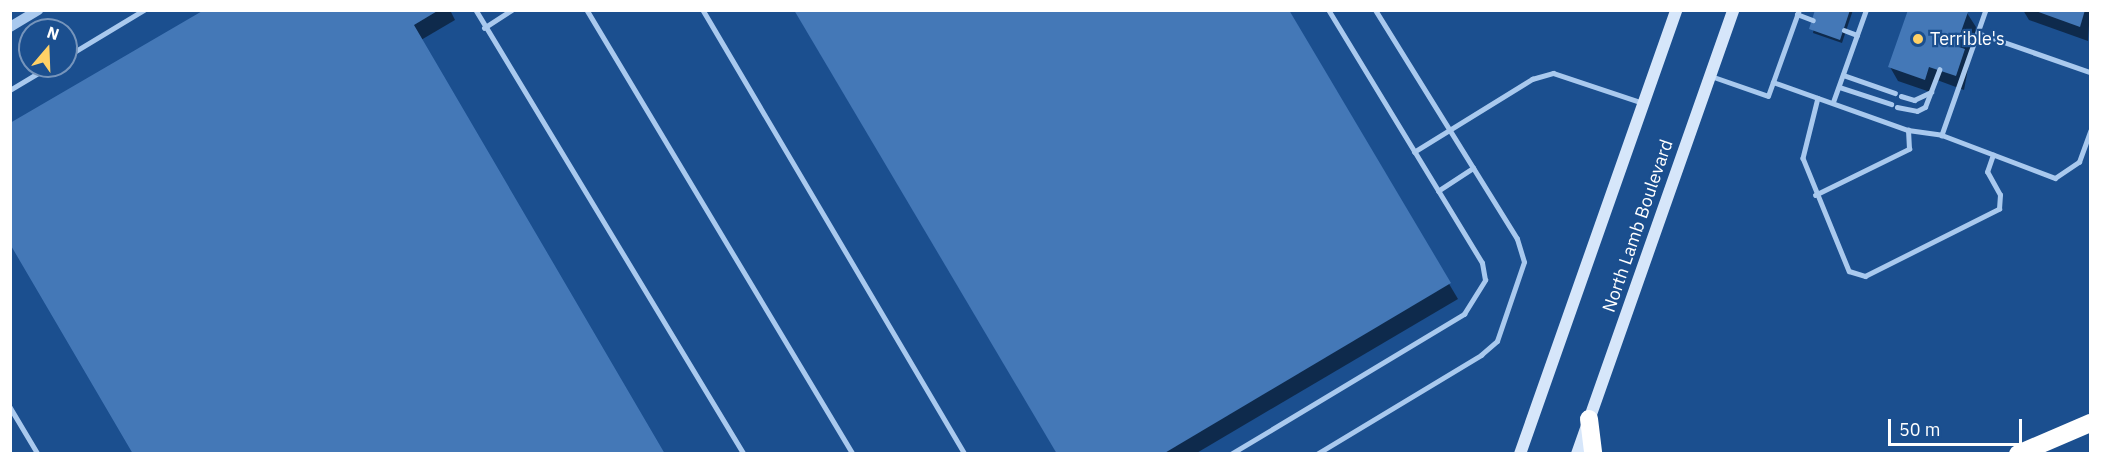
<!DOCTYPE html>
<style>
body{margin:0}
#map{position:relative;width:2101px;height:464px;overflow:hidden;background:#1b4f8f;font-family:"IBM Plex Sans",sans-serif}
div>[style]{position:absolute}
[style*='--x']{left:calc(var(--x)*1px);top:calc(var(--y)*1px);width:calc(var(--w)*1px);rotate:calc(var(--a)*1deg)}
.shadow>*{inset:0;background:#0007}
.building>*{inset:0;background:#4478b7}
.service>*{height:4.5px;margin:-2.25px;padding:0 2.25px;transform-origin:2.25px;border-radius:2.25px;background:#a9c9ee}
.tertiary>*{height:10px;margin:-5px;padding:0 5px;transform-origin:5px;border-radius:5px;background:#a9c9ee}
.secondary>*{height:12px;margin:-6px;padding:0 6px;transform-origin:6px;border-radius:6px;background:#d6e6fa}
.motorway>*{height:18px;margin:-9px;padding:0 9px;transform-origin:9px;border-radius:9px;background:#fff}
.dots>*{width:16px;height:16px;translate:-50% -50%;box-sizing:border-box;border:3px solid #1b4f8f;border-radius:50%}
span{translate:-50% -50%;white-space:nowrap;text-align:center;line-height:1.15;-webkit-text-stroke:4.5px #1b4f8f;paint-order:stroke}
.poi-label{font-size:18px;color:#fff}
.left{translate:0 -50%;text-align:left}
.street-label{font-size:18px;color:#fff}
.frame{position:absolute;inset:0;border:12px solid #fff;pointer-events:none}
.north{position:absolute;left:18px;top:18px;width:60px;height:60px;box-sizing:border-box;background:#1b4f8f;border:2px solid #7695bc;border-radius:50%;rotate:19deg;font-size:16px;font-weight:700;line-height:24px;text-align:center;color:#fff}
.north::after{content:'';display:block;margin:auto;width:21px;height:27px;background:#ffd166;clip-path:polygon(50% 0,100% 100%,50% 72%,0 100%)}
.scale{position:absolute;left:1888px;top:419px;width:134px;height:27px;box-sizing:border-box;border:3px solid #fff;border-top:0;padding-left:8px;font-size:18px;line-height:21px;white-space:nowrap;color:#fff;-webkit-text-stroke:4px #1b4f8f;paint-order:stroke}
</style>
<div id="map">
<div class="shadow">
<div style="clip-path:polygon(207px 10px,450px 10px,455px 20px,421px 40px)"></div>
<div style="clip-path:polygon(1287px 10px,1458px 299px,1195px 454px,1059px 454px)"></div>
<div style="clip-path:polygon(1817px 10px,1853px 10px,1842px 43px,1813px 33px)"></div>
<div style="clip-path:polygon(1909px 10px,1967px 13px,1976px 27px,1964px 90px,1937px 80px,1933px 93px,1898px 81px,1890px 67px)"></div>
<div style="clip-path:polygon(2023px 10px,2090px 10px,2088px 41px,2029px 20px)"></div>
</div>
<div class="building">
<div style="clip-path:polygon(204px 10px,439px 10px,414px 25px,665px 454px,133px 454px,10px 244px,10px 123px)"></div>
<div style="clip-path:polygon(794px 10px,1289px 10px,1451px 283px,1163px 454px,1057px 454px)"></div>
<div style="clip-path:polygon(1815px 10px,1850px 10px,1840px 40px,1809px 29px)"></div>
<div style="clip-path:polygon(1908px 10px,1968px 12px,1956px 46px,1965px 49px,1956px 76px,1929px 67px,1925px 80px,1888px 67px)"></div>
<div style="clip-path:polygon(2033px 10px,2085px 10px,2080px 27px)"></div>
</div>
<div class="service">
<div style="--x:476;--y:10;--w:519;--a:58.88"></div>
<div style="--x:587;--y:10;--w:518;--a:59.07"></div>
<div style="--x:703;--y:10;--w:516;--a:59.46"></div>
<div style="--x:1986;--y:10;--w:133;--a:109.4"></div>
<div style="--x:1942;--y:135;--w:121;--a:20.8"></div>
<div style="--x:2055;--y:178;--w:29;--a:-34"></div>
<div style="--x:2079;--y:162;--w:33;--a:-70"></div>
<div style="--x:1797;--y:14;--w:17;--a:21"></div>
<div style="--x:484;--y:28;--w:33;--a:-33"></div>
<div style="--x:1844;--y:30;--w:14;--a:21"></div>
<div style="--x:1978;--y:33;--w:119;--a:19.2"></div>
<div style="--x:66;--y:57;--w:91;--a:-31.1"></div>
<div style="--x:1843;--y:75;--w:55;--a:19.1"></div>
<div style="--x:1711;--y:76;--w:60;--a:19.3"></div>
<div style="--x:1768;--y:96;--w:91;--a:-70.2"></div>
<div style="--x:1773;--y:82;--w:143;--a:19.6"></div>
<div style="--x:1908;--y:130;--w:34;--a:8"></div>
<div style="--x:1839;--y:87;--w:55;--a:18.1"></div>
<div style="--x:10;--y:90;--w:47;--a:-31"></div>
<div style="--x:1901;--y:96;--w:14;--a:17"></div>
<div style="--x:1914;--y:100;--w:19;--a:-25"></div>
<div style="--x:1818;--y:98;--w:62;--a:104"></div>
<div style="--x:1803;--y:158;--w:122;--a:67.8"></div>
<div style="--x:1849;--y:271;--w:17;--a:17"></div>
<div style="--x:1865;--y:276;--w:150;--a:-26.6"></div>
<div style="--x:1999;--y:209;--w:14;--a:-86"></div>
<div style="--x:2000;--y:195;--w:26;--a:-119"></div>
<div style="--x:1987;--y:172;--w:18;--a:-71"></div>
<div style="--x:1833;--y:102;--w:98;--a:-70.3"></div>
<div style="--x:1897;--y:107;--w:20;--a:11"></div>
<div style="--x:1917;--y:111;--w:9;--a:-27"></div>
<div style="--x:1925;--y:107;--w:40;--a:-69"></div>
<div style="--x:1414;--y:152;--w:139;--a:-31.7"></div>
<div style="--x:1532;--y:79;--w:22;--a:-16"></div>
<div style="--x:1553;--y:73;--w:95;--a:18.4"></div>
<div style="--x:1438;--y:191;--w:42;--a:-33.3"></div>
<div style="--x:1815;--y:195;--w:105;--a:-26.1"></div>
<div style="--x:1909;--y:149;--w:19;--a:-93"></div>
<div style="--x:10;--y:407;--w:55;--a:59.2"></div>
<div style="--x:1231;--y:454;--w:272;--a:-31"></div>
<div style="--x:1464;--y:314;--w:40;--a:-58"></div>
<div style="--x:1485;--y:280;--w:17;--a:-100"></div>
<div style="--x:1482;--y:263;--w:296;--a:-121.3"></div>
<div style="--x:1317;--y:454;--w:192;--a:-31.1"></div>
<div style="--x:1481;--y:355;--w:21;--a:-41"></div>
<div style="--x:1497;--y:341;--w:83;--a:-71.1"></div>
<div style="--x:1524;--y:262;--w:24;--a:-107"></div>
<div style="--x:1517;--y:239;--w:269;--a:-121.8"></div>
</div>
<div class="tertiary">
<div style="--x:10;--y:27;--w:33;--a:-31"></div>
</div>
<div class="secondary">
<div style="--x:1520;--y:454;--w:471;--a:-70.6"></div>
<div style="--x:1577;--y:454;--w:471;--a:-70.6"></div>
</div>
<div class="motorway">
<div style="--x:1589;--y:419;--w:35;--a:83"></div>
<div style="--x:2018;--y:454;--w:78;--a:-23.3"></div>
</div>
<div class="dots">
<div style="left:1918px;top:39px;background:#ffd166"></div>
</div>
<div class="poi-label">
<span class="left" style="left:1930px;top:39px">Terrible's</span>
</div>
<div class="street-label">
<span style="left:1638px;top:226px;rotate:-71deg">North Lamb Boulevard</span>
</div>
<div class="frame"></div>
<div class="north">N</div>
<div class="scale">50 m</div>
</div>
